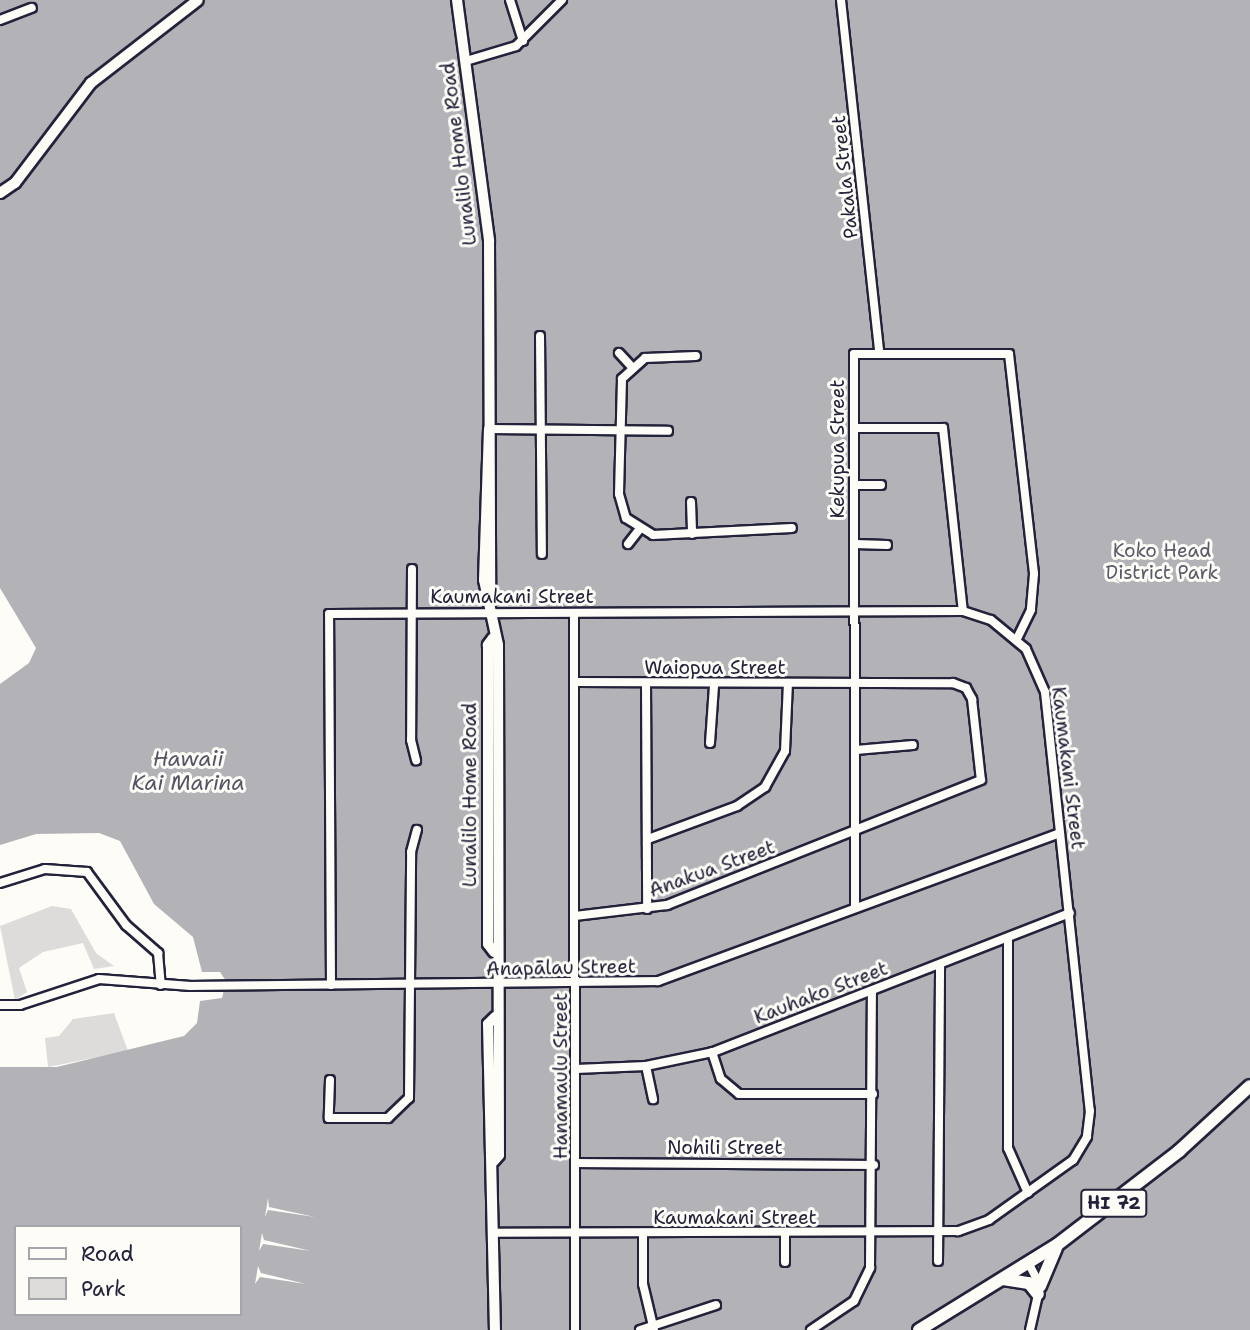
<!DOCTYPE html>
<meta charset="utf-8">
<style>
body{margin:0}
#map{position:relative;width:1250px;height:1330px;overflow:hidden;background:#fdfcf7;font-family:"Shantell Sans",sans-serif}
div>[style]{position:absolute}
[style*='--x']{left:calc(var(--x)*1px);top:calc(var(--y)*1px);width:calc(var(--w)*1px);rotate:calc(var(--a)*1deg)}
.green>*{inset:0;background:#dddcdb}
.water>*{inset:0;background:#b2b2b7}
.pier>*{inset:0;background:#fdfcf7}
.roads{filter:drop-shadow(2px 0 #22223b) drop-shadow(-2px 0 #22223b) drop-shadow(0 2px #22223b) drop-shadow(0 -2px #22223b)}
.street>*{height:8px;margin:-4px;padding:0 4px;transform-origin:4px;border-radius:4px;background:#fdfcf7}
.secondary>*{height:10px;margin:-5px;padding:0 5px;transform-origin:5px;border-radius:5px;background:#fdfcf7}
.primary>*{height:12px;margin:-6px;padding:0 6px;transform-origin:6px;border-radius:6px;background:#fdfcf7}
span{translate:-50% -50%;white-space:nowrap;text-align:center;line-height:1.15;-webkit-text-stroke:6px #fdfcf7;paint-order:stroke}
.shield-label span{padding:2px 5px;background:#fdfcf7;border:2px solid;border-radius:5px;-webkit-text-stroke-width:0}
.shield-label{font-size:18px;color:#22223b;font-weight:700}
.street-label{font-size:19px;color:#22223b}
.park-label{font-size:19px;color:#5a5a6b}
.water-label{font-size:21px;color:#545466;font-style:italic}
.legend{position:absolute;left:14px;top:1225px;width:228px;height:91px;box-sizing:border-box;background:#fdfcf7;border:2px solid #a5a5ac;margin:0;padding:9px 12px;list-style:none;font-size:21px;color:#22223b}
.legend li{display:flex;align-items:center;gap:14px;height:35px}
.legend b{width:35px;border:2px solid #a5a5ac}
</style>
<div id="map">
<div class="green">
<div style="clip-path:polygon(52px 906px,71px 909px,96px 953px,114px 966px,94px 969px,83px 943px,43px 952px,19px 968px,27px 992px,15px 1000px,0 926px)"></div>
<div style="clip-path:polygon(114px 1013px,128px 1051px,48px 1067px,45px 1038px,59px 1036px,73px 1019px)"></div>
</div>
<div class="water">
<div style="clip-path:polygon(evenodd,0 0,1250px 0,1250px 1330px,0 1330px,0 1067px,57px 1067px,184px 1036px,197px 1023px,200px 1001px,222px 998px,226px 981px,220px 972px,202px 972px,193px 937px,154px 904px,120px 841px,99px 833px,36px 834px,0 845px,0 684px,29px 663px,36px 648px,0 588px,0 0,16px 1227px,240px 1227px,240px 1314px,16px 1314px,16px 1227px)"></div>
</div>
<div class="pier">
<div style="clip-path:polygon(268px 1198px,269px 1207px,315px 1217px,268px 1210px,265px 1217px)"></div>
<div style="clip-path:polygon(262px 1233px,264px 1240px,311px 1251px,263px 1244px,259px 1251px)"></div>
<div style="clip-path:polygon(258px 1266px,261px 1273px,306px 1284px,260px 1277px,255px 1284px)"></div>
</div>
<div class="roads">
<div class="street">
<div style="--x:510;--y:0;--w:43;--a:72.4"></div>
<div style="--x:841;--y:0;--w:354;--a:83.8"></div>
<div style="--x:0;--y:20;--w:34;--a:-21"></div>
<div style="--x:466;--y:61;--w:52;--a:-16.7"></div>
<div style="--x:516;--y:46;--w:65;--a:-45"></div>
<div style="--x:540;--y:336;--w:218;--a:89.5"></div>
<div style="--x:619;--y:353;--w:18;--a:47"></div>
<div style="--x:696;--y:356;--w:51;--a:177.8"></div>
<div style="--x:645;--y:358;--w:31;--a:138"></div>
<div style="--x:622;--y:379;--w:115;--a:91.5"></div>
<div style="--x:619;--y:494;--w:25;--a:74"></div>
<div style="--x:626;--y:518;--w:32;--a:32"></div>
<div style="--x:653;--y:535;--w:139;--a:-2.9"></div>
<div style="--x:855;--y:428;--w:88;--a:0"></div>
<div style="--x:943;--y:428;--w:184;--a:83.8"></div>
<div style="--x:489;--y:429;--w:179;--a:0.6"></div>
<div style="--x:854;--y:485;--w:27;--a:0"></div>
<div style="--x:691;--y:502;--w:32;--a:88"></div>
<div style="--x:628;--y:544;--w:18;--a:-52"></div>
<div style="--x:855;--y:544;--w:32;--a:2"></div>
<div style="--x:412;--y:569;--w:171;--a:90.3"></div>
<div style="--x:411;--y:740;--w:21;--a:76"></div>
<div style="--x:574;--y:613;--w:717;--a:89.92"></div>
<div style="--x:575;--y:682;--w:378;--a:0.2"></div>
<div style="--x:953;--y:683;--w:14;--a:21"></div>
<div style="--x:966;--y:688;--w:13;--a:61"></div>
<div style="--x:972;--y:699;--w:81;--a:83.7"></div>
<div style="--x:981;--y:780;--w:338;--a:158.3"></div>
<div style="--x:667;--y:905;--w:93;--a:173.2"></div>
<div style="--x:646;--y:684;--w:225;--a:89.7"></div>
<div style="--x:710;--y:743;--w:57;--a:-86"></div>
<div style="--x:856;--y:750;--w:57;--a:-5"></div>
<div style="--x:648;--y:839;--w:95;--a:-20.3"></div>
<div style="--x:737;--y:806;--w:34;--a:-34"></div>
<div style="--x:765;--y:787;--w:41;--a:-60.9"></div>
<div style="--x:785;--y:751;--w:68;--a:-87.5"></div>
<div style="--x:0;--y:883;--w:47;--a:-17.3"></div>
<div style="--x:45;--y:869;--w:42;--a:4.1"></div>
<div style="--x:87;--y:872;--w:66;--a:53.7"></div>
<div style="--x:126;--y:925;--w:43;--a:41.2"></div>
<div style="--x:158;--y:953;--w:32;--a:85"></div>
<div style="--x:855;--y:906;--w:552;--a:-90.1"></div>
<div style="--x:854;--y:354;--w:155;--a:0"></div>
<div style="--x:1009;--y:354;--w:221;--a:83.5"></div>
<div style="--x:1034;--y:574;--w:36;--a:95"></div>
<div style="--x:1031;--y:610;--w:32;--a:116"></div>
<div style="--x:1008;--y:939;--w:209;--a:90"></div>
<div style="--x:1008;--y:1148;--w:49;--a:66"></div>
<div style="--x:331;--y:985;--w:371;--a:-90.3"></div>
<div style="--x:329;--y:614;--w:634;--a:-0.27"></div>
<div style="--x:963;--y:611;--w:29;--a:18"></div>
<div style="--x:991;--y:620;--w:45;--a:39.6"></div>
<div style="--x:1026;--y:649;--w:47;--a:66.2"></div>
<div style="--x:1045;--y:692;--w:421;--a:83.9"></div>
<div style="--x:1090;--y:1111;--w:26;--a:97"></div>
<div style="--x:1087;--y:1137;--w:27;--a:121"></div>
<div style="--x:1073;--y:1160;--w:103;--a:144.5"></div>
<div style="--x:989;--y:1220;--w:33;--a:160"></div>
<div style="--x:958;--y:1231;--w:462;--a:179.8"></div>
<div style="--x:0;--y:1005;--w:20;--a:0"></div>
<div style="--x:20;--y:1005;--w:83;--a:-18.2"></div>
<div style="--x:99;--y:979;--w:92;--a:4.4"></div>
<div style="--x:191;--y:986;--w:467;--a:-0.6"></div>
<div style="--x:658;--y:981;--w:428;--a:-20.2"></div>
<div style="--x:712;--y:1052;--w:28;--a:72"></div>
<div style="--x:721;--y:1079;--w:23;--a:40"></div>
<div style="--x:739;--y:1094;--w:134;--a:0"></div>
<div style="--x:646;--y:1066;--w:34;--a:78"></div>
<div style="--x:576;--y:1069;--w:70;--a:-2.5"></div>
<div style="--x:646;--y:1066;--w:68;--a:-11.8"></div>
<div style="--x:713;--y:1052;--w:383;--a:-21.3"></div>
<div style="--x:330;--y:1080;--w:38;--a:92"></div>
<div style="--x:329;--y:1118;--w:59;--a:0"></div>
<div style="--x:388;--y:1118;--w:29;--a:-44"></div>
<div style="--x:409;--y:1098;--w:246;--a:-89.5"></div>
<div style="--x:411;--y:852;--w:23;--a:-75"></div>
<div style="--x:576;--y:1163;--w:298;--a:0.4"></div>
<div style="--x:643;--y:1234;--w:50;--a:90"></div>
<div style="--x:643;--y:1284;--w:47;--a:76.6"></div>
<div style="--x:938;--y:1261;--w:296;--a:-89.6"></div>
<div style="--x:785;--y:1262;--w:28;--a:-90"></div>
<div style="--x:1029;--y:1264;--w:25;--a:63"></div>
<div style="--x:1040;--y:1286;--w:45;--a:102.8"></div>
<div style="--x:640;--y:1330;--w:80;--a:-18.2"></div>
<div style="--x:811;--y:1330;--w:52;--a:-34"></div>
<div style="--x:854;--y:1301;--w:37;--a:-64"></div>
<div style="--x:870;--y:1268;--w:277;--a:-89.6"></div>
</div>
<div class="secondary">
<div style="--x:457;--y:0;--w:242;--a:82.4"></div>
<div style="--x:489;--y:240;--w:348;--a:89.8"></div>
<div style="--x:0;--y:193;--w:18;--a:-34"></div>
<div style="--x:15;--y:183;--w:126;--a:-52.8"></div>
<div style="--x:91;--y:83;--w:135;--a:-37.8"></div>
<div style="--x:489;--y:429;--w:151;--a:91.9"></div>
<div style="--x:484;--y:580;--w:66;--a:77.8"></div>
<div style="--x:498;--y:645;--w:510;--a:89.89"></div>
<div style="--x:499;--y:1155;--w:8;--a:130"></div>
<div style="--x:493;--y:638;--w:9;--a:126"></div>
<div style="--x:488;--y:645;--w:299;--a:90"></div>
<div style="--x:488;--y:944;--w:10;--a:53"></div>
<div style="--x:495;--y:1017;--w:10;--a:135"></div>
<div style="--x:488;--y:1024;--w:306;--a:88.7"></div>
</div>
<div class="primary">
<div style="--x:1003;--y:1279;--w:26;--a:9"></div>
<div style="--x:1029;--y:1283;--w:14;--a:51"></div>
<div style="--x:1040;--y:1286;--w:41;--a:-67.2"></div>
<div style="--x:919;--y:1330;--w:163;--a:-31.7"></div>
<div style="--x:1058;--y:1244;--w:153;--a:-37.5"></div>
<div style="--x:1179;--y:1151;--w:96;--a:-42.5"></div>
</div>
</div>
<div class="shield-label">
<span style="left:1114px;top:1203px">HI 72</span>
</div>
<div class="street-label">
<span style="left:459px;top:154px;rotate:-97deg">Lunalilo Home Road</span>
<span style="left:845px;top:177px;rotate:-96deg">Pakala Street</span>
<span style="left:838px;top:449px;rotate:-90deg">Kekupua Street</span>
<span style="left:512px;top:597px">Kaumakani Street</span>
<span style="left:715px;top:668px">Waiopua Street</span>
<span style="left:1068px;top:768px;rotate:83deg">Kaumakani Street</span>
<span style="left:470px;top:795px;rotate:-90deg">Lunalilo Home Road</span>
<span style="left:712px;top:869px;rotate:-20deg">Anakua Street</span>
<span style="left:561px;top:968px;rotate:-1deg">Anapālau Street</span>
<span style="left:821px;top:993px;rotate:-21deg">Kauhako Street</span>
<span style="left:561px;top:1076px;rotate:-90deg">Hanamaulu Street</span>
<span style="left:725px;top:1148px">Nohili Street</span>
<span style="left:735px;top:1218px">Kaumakani Street</span>
</div>
<div class="park-label">
<span style="left:1162px;top:562px">Koko Head<br>District Park</span>
</div>
<div class="water-label">
<span style="left:188px;top:771px">Hawaii<br>Kai Marina</span>
</div>
<ul class="legend">
<li><b style="height:9px;background:#fdfcf7"></b>Road</li>
<li><b style="height:19px;background:#dddcdb"></b>Park</li>
</ul>
</div>
